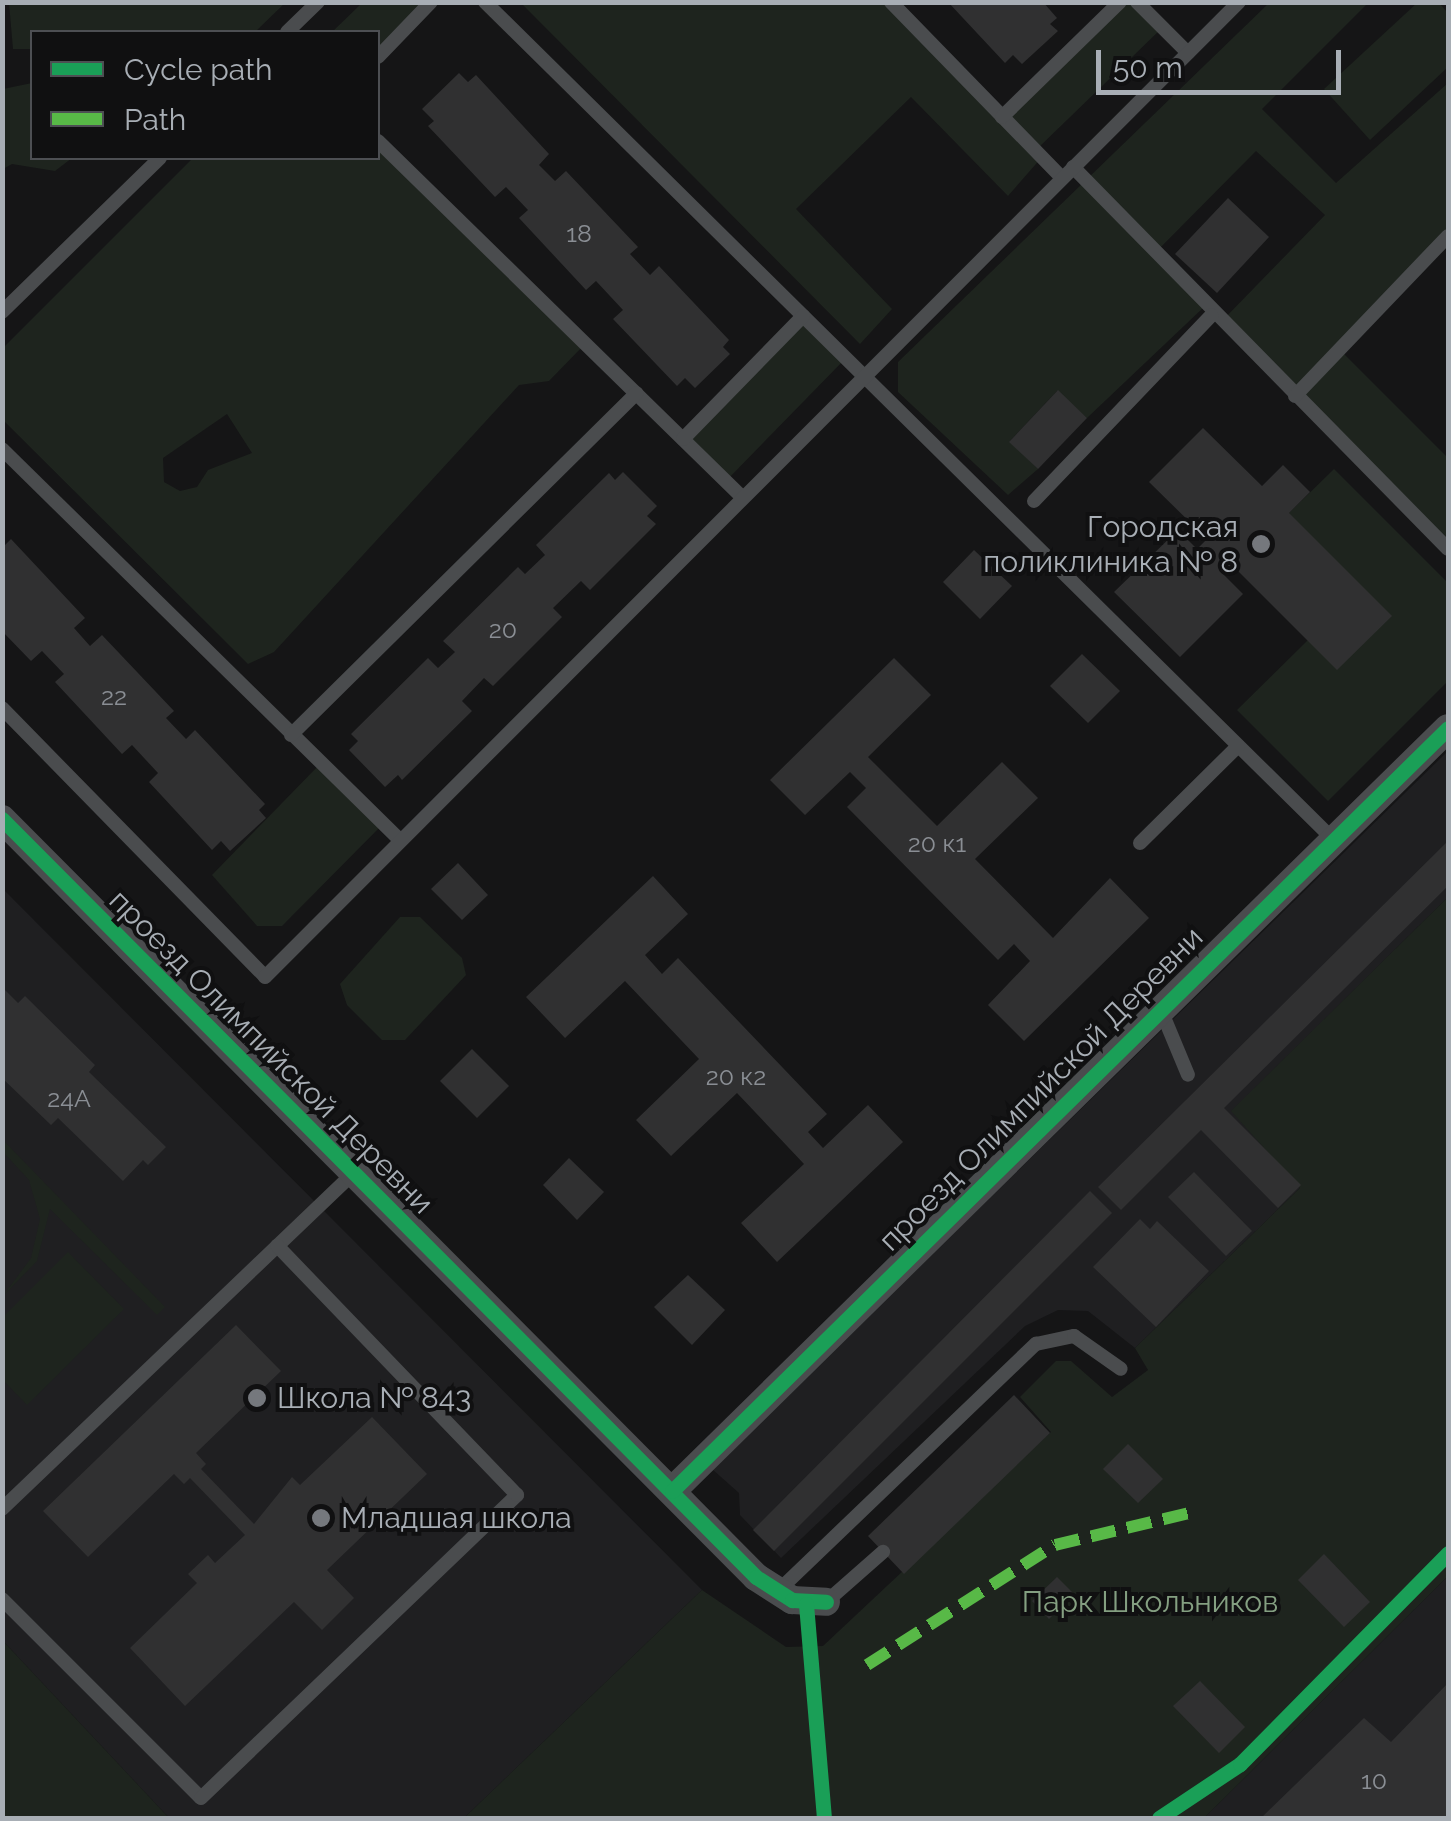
<!DOCTYPE html>
<meta charset="utf-8">
<style>
body{margin:0}
#map{position:relative;width:1451px;height:1821px;overflow:hidden;background:#151516;font-family:Raleway,sans-serif}
div>[style]{position:absolute}
[style*='--x']{left:calc(var(--x)*1px);top:calc(var(--y)*1px);width:calc(var(--w)*1px);rotate:calc(var(--a)*1deg)}
.built>*{inset:0;background:#1f1f21}
.green>*{inset:0;background:#1e241e}
.building>*{inset:0;background:#303031}
.service>*{height:14px;margin:-7px;padding:0 7px;transform-origin:7px;border-radius:7px;background:#4a4c4e}
.minor>*{height:28px;margin:-14px;padding:0 14px;transform-origin:14px;border-radius:14px;background:#4a4c4e}
.quiet>*{height:12px;margin-top:-6px;transform-origin:0;background:repeating-linear-gradient(90deg,#58b947 0 25px,transparent 0 37px)}
.cycleway>*{height:15px;margin:-7.5px;padding:0 7.5px;transform-origin:7.5px;border-radius:7.5px;background:#1a9f57}
.dots>*{width:28px;height:28px;translate:-50% -50%;box-sizing:border-box;border:5px solid #101011;border-radius:50%}
span{translate:-50% -50%;white-space:nowrap;text-align:center;line-height:1.15;-webkit-text-stroke:8px #101011;paint-order:stroke}
.number-label{font-size:25px;color:#8a8e94}
.number-label span{-webkit-text-stroke-width:0}
.poi-label{font-size:30px;color:#a8aeb5}
.right{translate:-100% -50%;text-align:right}
.left{translate:0 -50%;text-align:left}
.street-label{font-size:30px;color:#a8aeb5}
.park-label{font-size:30px;color:#849f81}
.frame{position:absolute;inset:0;border:5px solid #a8aeb5;pointer-events:none}
.legend{position:absolute;left:30px;top:30px;width:350px;height:130px;box-sizing:border-box;background:#101011;border:2px solid #4d4f53;margin:0;padding:12px 18px;list-style:none;font-size:30px;color:#a8aeb5}
.legend li{display:flex;align-items:center;gap:20px;height:50px}
.legend b{width:50px;border:2px solid #4d4f53}
.scale{position:absolute;left:1096px;top:50px;width:245px;height:45px;box-sizing:border-box;border:5px solid #a8aeb5;border-top:0;padding-left:12px;font-size:30px;line-height:35px;white-space:nowrap;color:#a8aeb5;-webkit-text-stroke:8px #101011;paint-order:stroke}
</style>
<div id="map">
<div class="built">
<div style="clip-path:polygon(1448px 751px,1448px 897px,1232px 1111px,1300px 1188px,1135px 1348px,1088px 1311px,1058px 1310px,1025px 1326px,781px 1558px,740px 1515px,739px 1493px,712px 1469px)"></div>
<div style="clip-path:polygon(2px 888px,702px 1590px,464px 1818px,169px 1818px,3px 1641px)"></div>
<div style="clip-path:polygon(1448px 1576px,1448px 1818px,1204px 1818px)"></div>
</div>
<div class="green">
<div style="clip-path:polygon(9px 3px,9px 2px,285px 3px,255px 32px,32px 32px,32px 49px,13px 49px)"></div>
<div style="clip-path:polygon(362px 3px,431px 3px,378px 57px,378px 32px,332px 32px)"></div>
<div style="clip-path:polygon(521px 3px,891px 3px,1003px 116px,1120px 3px,1137px 3px,1162px 28px,1036px 150px,1042px 157px,1008px 196px,911px 97px,796px 209px,892px 309px,860px 344px)"></div>
<div style="clip-path:polygon(1269px 3px,1368px 3px,1262px 109px,1336px 183px,1448px 83px,1448px 236px,1341px 351px,1448px 458px,1448px 549px,1220px 323px,1325px 215px,1256px 151px,1155px 253px,1204px 307px,1087px 418px,1057px 391px,1010px 441px,1038px 469px,1008px 495px,898px 392px,898px 362px)"></div>
<div style="clip-path:polygon(1417px 3px,1439px 3px,1448px 13px,1448px 67px,1370px 140px,1324px 89px)"></div>
<div style="clip-path:polygon(32px 83px,32px 158px,72px 158px,55px 171px,12px 164px,3px 169px,3px 89px)"></div>
<div style="clip-path:polygon(evenodd,378px 141px,585px 344px,549px 381px,519px 385px,274px 652px,248px 664px,3px 420px,3px 348px,193px 158px,378px 158px,378px 141px,227px 414px,252px 453px,208px 470px,197px 487px,180px 491px,164px 482px,163px 458px,227px 414px)"></div>
<div style="clip-path:polygon(803px 316px,846px 358px,726px 481px,683px 439px)"></div>
<div style="clip-path:polygon(1334px 469px,1448px 583px,1448px 681px,1328px 801px,1237px 710px,1308px 640px,1289px 513px)"></div>
<div style="clip-path:polygon(321px 763px,383px 824px,282px 926px,257px 926px,212px 875px)"></div>
<div style="clip-path:polygon(1448px 897px,1448px 1576px,1204px 1818px,464px 1818px,702px 1590px,786px 1647px,823px 1646px,1051px 1432px,1020px 1397px,1056px 1361px,1071px 1361px,1112px 1397px,1148px 1370px,1135px 1348px,1300px 1188px,1231px 1111px)"></div>
<div style="clip-path:polygon(400px 917px,420px 917px,462px 958px,466px 975px,405px 1040px,382px 1040px,347px 1005px,340px 984px)"></div>
<div style="clip-path:polygon(3px 1140px,165px 1307px,157px 1315px,50px 1209px,37px 1261px,3px 1296px,31px 1258px,40px 1219px,29px 1180px,3px 1152px)"></div>
<div style="clip-path:polygon(68px 1252px,124px 1309px,27px 1405px,3px 1380px,3px 1317px)"></div>
<div style="clip-path:polygon(2px 1641px,3px 1641px,169px 1818px,3px 1818px)"></div>
</div>
<div class="building">
<div style="clip-path:polygon(948px 2px,1043px 2px,1057px 18px,1050px 24px,1058px 31px,1022px 64px,1013px 55px,1005px 63px)"></div>
<div style="clip-path:polygon(459px 73px,468px 82px,476px 75px,549px 154px,539px 165px,555px 181px,566px 171px,638px 247px,630px 254px,650px 275px,659px 266px,729px 340px,723px 347px,730px 354px,695px 388px,685px 378px,677px 386px,613px 319px,623px 310px,596px 281px,586px 290px,519px 218px,528px 210px,506px 187px,495px 197px,428px 126px,434px 121px,422px 109px)"></div>
<div style="clip-path:polygon(1228px 198px,1269px 237px,1217px 293px,1175px 254px)"></div>
<div style="clip-path:polygon(1058px 390px,1087px 418px,1038px 469px,1009px 442px)"></div>
<div style="clip-path:polygon(1203px 428px,1262px 486px,1283px 465px,1310px 492px,1289px 513px,1392px 616px,1337px 670px,1233px 566px,1224px 575px,1243px 594px,1180px 657px,1114px 592px,1178px 530px,1197px 549px,1207px 539px,1149px 482px)"></div>
<div style="clip-path:polygon(623px 472px,657px 506px,647px 516px,656px 524px,590px 590px,581px 581px,553px 608px,562px 617px,493px 686px,484px 678px,462px 701px,472px 711px,402px 780px,398px 775px,385px 787px,349px 750px,358px 741px,351px 734px,428px 658px,438px 668px,455px 652px,443px 641px,518px 567px,525px 574px,545px 555px,536px 545px,609px 473px,615px 480px)"></div>
<div style="clip-path:polygon(11px 539px,85px 618px,74px 628px,90px 646px,102px 635px,174px 711px,166px 718px,186px 739px,195px 730px,265px 804px,259px 810px,266px 818px,230px 851px,221px 841px,212px 850px,149px 782px,158px 773px,132px 745px,122px 754px,55px 682px,64px 674px,42px 651px,31px 661px,2px 631px,2px 548px)"></div>
<div style="clip-path:polygon(974px 550px,1012px 586px,980px 619px,943px 582px)"></div>
<div style="clip-path:polygon(1082px 654px,1120px 691px,1088px 723px,1050px 686px)"></div>
<div style="clip-path:polygon(894px 658px,931px 695px,868px 757px,937px 826px,1002px 762px,1038px 798px,975px 859px,1053px 938px,1110px 878px,1149px 918px,1024px 1041px,988px 1005px,1030px 961px,1014px 944px,998px 960px,847px 807px,866px 788px,850px 772px,805px 815px,770px 780px)"></div>
<div style="clip-path:polygon(1448px 841px,1448px 886px,1224px 1108px,1301px 1185px,1278px 1208px,1201px 1130px,1121px 1210px,1098px 1187px)"></div>
<div style="clip-path:polygon(458px 863px,488px 895px,462px 920px,431px 889px)"></div>
<div style="clip-path:polygon(653px 876px,688px 914px,645px 955px,662px 974px,678px 958px,827px 1114px,808px 1132px,823px 1148px,868px 1105px,903px 1142px,777px 1262px,741px 1223px,804px 1164px,737px 1093px,671px 1156px,636px 1120px,699px 1059px,625px 981px,565px 1038px,526px 997px)"></div>
<div style="clip-path:polygon(2px 987px,18px 1003px,25px 996px,95px 1065px,89px 1072px,166px 1147px,148px 1165px,143px 1160px,123px 1181px,58px 1118px,51px 1125px,2px 1078px)"></div>
<div style="clip-path:polygon(472px 1049px,509px 1086px,477px 1118px,440px 1081px)"></div>
<div style="clip-path:polygon(569px 1158px,604px 1192px,577px 1220px,543px 1185px)"></div>
<div style="clip-path:polygon(1194px 1172px,1252px 1231px,1226px 1256px,1168px 1197px)"></div>
<div style="clip-path:polygon(1090px 1191px,1112px 1213px,774px 1551px,753px 1530px)"></div>
<div style="clip-path:polygon(1140px 1219px,1150px 1229px,1157px 1221px,1209px 1271px,1156px 1327px,1093px 1267px)"></div>
<div style="clip-path:polygon(688px 1275px,725px 1310px,692px 1345px,654px 1307px)"></div>
<div style="clip-path:polygon(236px 1325px,281px 1371px,196px 1453px,206px 1464px,201px 1469px,254px 1524px,292px 1477px,300px 1485px,372px 1417px,427px 1474px,327px 1570px,354px 1598px,322px 1630px,294px 1602px,185px 1706px,130px 1648px,197px 1583px,188px 1574px,208px 1555px,215px 1563px,245px 1535px,190px 1478px,184px 1484px,174px 1474px,88px 1557px,43px 1511px)"></div>
<div style="clip-path:polygon(1014px 1395px,1050px 1433px,904px 1574px,868px 1536px)"></div>
<div style="clip-path:polygon(1128px 1444px,1163px 1479px,1138px 1503px,1103px 1469px)"></div>
<div style="clip-path:polygon(1324px 1554px,1370px 1602px,1344px 1627px,1298px 1580px)"></div>
<div style="clip-path:polygon(1057px 1577px,1074px 1594px,1049px 1619px,1032px 1601px)"></div>
<div style="clip-path:polygon(1200px 1681px,1245px 1727px,1219px 1753px,1173px 1706px)"></div>
<div style="clip-path:polygon(1448px 1683px,1448px 1818px,1261px 1818px,1364px 1718px,1391px 1742px)"></div>
</div>
<div class="service">
<div style="--x:485;--y:2;--w:1193;--a:44.63"></div>
<div style="--x:891;--y:2;--w:245;--a:45.8"></div>
<div style="--x:1137;--y:2;--w:72;--a:45"></div>
<div style="--x:287;--y:32;--w:43;--a:-44.1"></div>
<div style="--x:378;--y:57;--w:76;--a:-46.1"></div>
<div style="--x:1002;--y:117;--w:165;--a:-44.3"></div>
<div style="--x:378;--y:141;--w:508;--a:44.36"></div>
<div style="--x:1073;--y:167;--w:535;--a:45.53"></div>
<div style="--x:2;--y:312;--w:221;--a:-44.3"></div>
<div style="--x:1295;--y:396;--w:221;--a:-46.3"></div>
<div style="--x:683;--y:439;--w:172;--a:-45.7"></div>
<div style="--x:2;--y:449;--w:555;--a:44.49"></div>
<div style="--x:1034;--y:501;--w:257;--a:-46.3"></div>
<div style="--x:2;--y:708;--w:376;--a:45.6"></div>
<div style="--x:265;--y:977;--w:1378;--a:-45.03"></div>
<div style="--x:291;--y:735;--w:486;--a:-44.7"></div>
<div style="--x:1140;--y:843;--w:138;--a:-44.7"></div>
<div style="--x:1161;--y:1010;--w:70;--a:67.4"></div>
<div style="--x:2;--y:1509;--w:484;--a:-43.7"></div>
<div style="--x:777;--y:1592;--w:359;--a:-43.8"></div>
<div style="--x:1036;--y:1344;--w:39;--a:-12"></div>
<div style="--x:1074;--y:1336;--w:57;--a:35.1"></div>
<div style="--x:2;--y:1599;--w:281;--a:45"></div>
<div style="--x:201;--y:1798;--w:438;--a:-43.8"></div>
<div style="--x:517;--y:1495;--w:346;--a:-133.9"></div>
<div style="--x:826;--y:1602;--w:76;--a:-41.3"></div>
</div>
<div class="minor">
<div style="--x:2;--y:819;--w:1069;--a:45.15"></div>
<div style="--x:756;--y:1577;--w:43;--a:32.6"></div>
<div style="--x:792;--y:1600;--w:34;--a:3"></div>
<div style="--x:672;--y:1491;--w:1088;--a:-44.52"></div>
</div>
<div class="quiet">
<div style="--x:867;--y:1665;--w:223;--a:-32.6"></div>
<div style="--x:1055;--y:1545;--w:138;--a:-13.4"></div>
</div>
<div class="cycleway">
<div style="--x:2;--y:819;--w:1069;--a:45.15"></div>
<div style="--x:756;--y:1577;--w:43;--a:32.6"></div>
<div style="--x:792;--y:1600;--w:34;--a:3"></div>
<div style="--x:672;--y:1491;--w:1088;--a:-44.52"></div>
<div style="--x:806;--y:1604;--w:215;--a:85.2"></div>
<div style="--x:1159;--y:1818;--w:97;--a:-33.7"></div>
<div style="--x:1240;--y:1764;--w:296;--a:-45.4"></div>
</div>
<div class="dots">
<div style="left:1261px;top:544px;background:#75787d"></div>
<div style="left:257px;top:1398px;background:#75787d"></div>
<div style="left:321px;top:1518px;background:#75787d"></div>
</div>
<div class="number-label">
<span style="left:579px;top:233px">18</span>
<span style="left:503px;top:629px">20</span>
<span style="left:114px;top:696px">22</span>
<span style="left:937px;top:843px">20 к1</span>
<span style="left:736px;top:1076px">20 к2</span>
<span style="left:69px;top:1098px">24А</span>
<span style="left:1374px;top:1780px">10</span>
</div>
<div class="poi-label">
<span class="right" style="left:1238px;top:544px">Городская<br>поликлиника № 8</span>
<span class="left" style="left:277px;top:1398px">Школа № 843</span>
<span class="left" style="left:341px;top:1518px">Младшая школа</span>
</div>
<div class="street-label">
<span style="left:271px;top:1052px;rotate:45deg">проезд Олимпийской Деревни</span>
<span style="left:1041px;top:1089px;rotate:-45deg">проезд Олимпийской Деревни</span>
</div>
<div class="park-label">
<span style="left:1150px;top:1602px">Парк Школьников</span>
</div>
<div class="frame"></div>
<ul class="legend">
<li><b style="height:12px;background:#1a9f57"></b>Cycle path</li>
<li><b style="height:12px;background:#58b947"></b>Path</li>
</ul>
<div class="scale">50 m</div>
</div>
